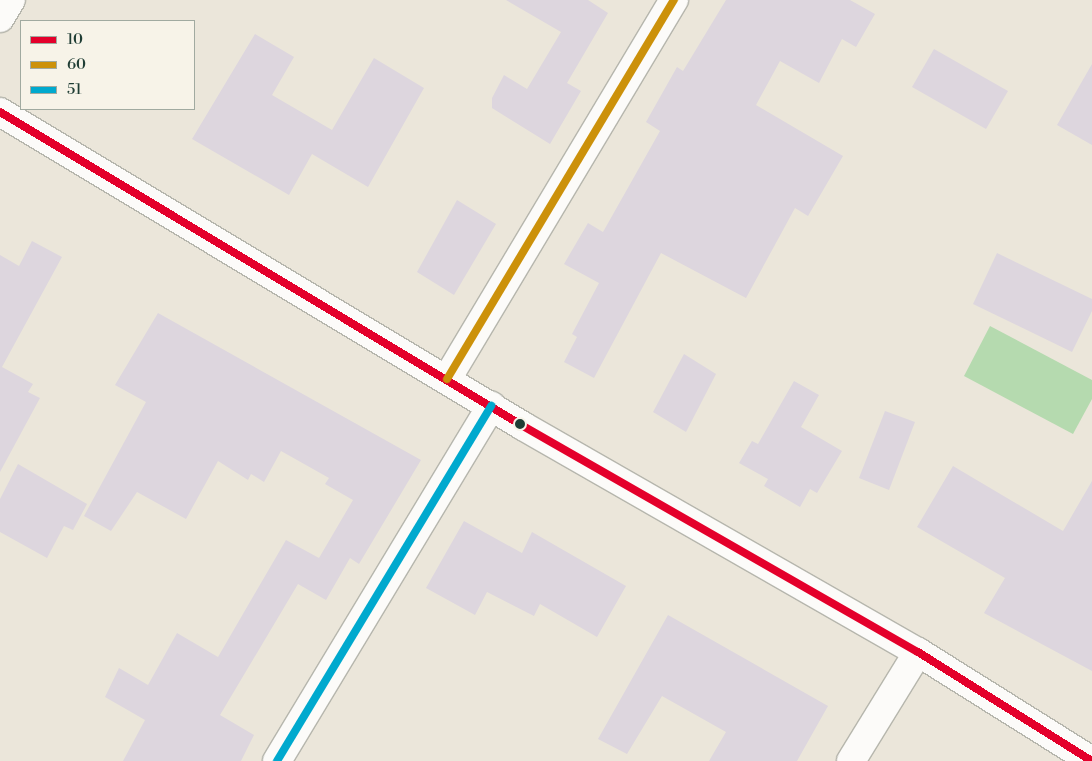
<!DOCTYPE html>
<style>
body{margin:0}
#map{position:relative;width:1092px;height:761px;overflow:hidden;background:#ebe6da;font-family:"Libre Bodoni",serif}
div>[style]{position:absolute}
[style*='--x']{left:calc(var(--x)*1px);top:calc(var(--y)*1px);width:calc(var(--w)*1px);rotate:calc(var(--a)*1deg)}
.green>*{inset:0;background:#b5daaf}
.building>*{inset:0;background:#ddd6de}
.roads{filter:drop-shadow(1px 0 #b6b6ad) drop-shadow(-1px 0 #b6b6ad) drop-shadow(0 1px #b6b6ad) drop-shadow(0 -1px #b6b6ad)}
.minor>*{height:28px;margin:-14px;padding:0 14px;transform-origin:14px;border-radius:14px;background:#fcfbf9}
.primary>*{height:28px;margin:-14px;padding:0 14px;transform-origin:14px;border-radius:14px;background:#fcfbf9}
.bus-1>*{height:8px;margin:-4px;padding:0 4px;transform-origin:4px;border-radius:4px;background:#e4002b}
.bus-2>*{height:8px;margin:-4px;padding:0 4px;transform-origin:4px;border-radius:4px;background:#cc910a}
.bus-3>*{height:8px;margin:-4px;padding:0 4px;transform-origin:4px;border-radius:4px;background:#00a9ce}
.dots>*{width:14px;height:14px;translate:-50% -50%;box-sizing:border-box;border:2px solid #f7f3e8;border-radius:50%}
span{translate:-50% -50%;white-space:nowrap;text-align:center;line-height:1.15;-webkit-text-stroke:4.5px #f7f3e8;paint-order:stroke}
.legend{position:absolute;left:20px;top:20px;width:175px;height:90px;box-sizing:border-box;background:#f7f3e8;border:1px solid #a1aaa0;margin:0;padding:6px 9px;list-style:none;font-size:15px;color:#1f3d34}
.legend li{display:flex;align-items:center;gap:10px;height:25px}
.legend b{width:25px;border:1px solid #a1aaa0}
</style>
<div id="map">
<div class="green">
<div style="clip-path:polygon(990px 326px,1092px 380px,1092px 399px,1073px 434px,964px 376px)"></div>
</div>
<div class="building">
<div style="clip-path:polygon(506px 0,588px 0,608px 13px,567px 83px,581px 91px,550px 144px,492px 108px,492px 98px,504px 75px,527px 89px,561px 32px)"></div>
<div style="clip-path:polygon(726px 0,850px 0,875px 14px,856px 47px,842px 39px,819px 83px,780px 61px,756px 105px,843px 156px,808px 216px,795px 208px,746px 298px,661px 253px,594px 378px,564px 362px,577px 337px,572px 334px,599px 283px,564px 264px,588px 223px,603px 232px,660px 131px,646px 122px,677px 67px,683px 71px)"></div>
<div style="clip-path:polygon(255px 34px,294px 57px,272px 95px,332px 130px,374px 58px,424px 88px,368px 187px,312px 154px,289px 195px,192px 139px)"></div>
<div style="clip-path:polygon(934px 49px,1008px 91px,986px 129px,912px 87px)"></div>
<div style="clip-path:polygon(1092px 64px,1092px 145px,1057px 125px)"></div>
<div style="clip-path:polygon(457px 200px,496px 224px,454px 295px,417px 272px)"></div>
<div style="clip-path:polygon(32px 241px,62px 257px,2px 367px,33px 384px,28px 392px,40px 398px,0 472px,0 255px,19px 266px)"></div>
<div style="clip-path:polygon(997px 253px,1092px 299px,1092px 311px,1072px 352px,973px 304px)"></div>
<div style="clip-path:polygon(158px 313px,421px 460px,359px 564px,350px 558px,326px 600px,298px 584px,220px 715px,254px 735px,241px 761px,123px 761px,145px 720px,105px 697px,119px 668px,148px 685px,177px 633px,218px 657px,286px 540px,319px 558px,353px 500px,325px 484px,329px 478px,281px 451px,264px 482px,251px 474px,248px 480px,218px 461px,186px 519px,137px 492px,111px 531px,84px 516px,146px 402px,115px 385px)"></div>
<div style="clip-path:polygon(684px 354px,716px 374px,686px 432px,653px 412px)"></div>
<div style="clip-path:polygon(794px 381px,819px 395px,801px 427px,842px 451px,817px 493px,810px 489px,800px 507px,764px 486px,768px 479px,739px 463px,752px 441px,758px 444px)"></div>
<div style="clip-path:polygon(885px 411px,915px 422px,889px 490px,859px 478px)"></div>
<div style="clip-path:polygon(18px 464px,87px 504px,73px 530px,64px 526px,47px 558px,0 532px,0 499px)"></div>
<div style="clip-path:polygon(953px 466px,1063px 531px,1092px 481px,1092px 671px,984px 613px,1005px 578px,917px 527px)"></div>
<div style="clip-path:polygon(464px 521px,522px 553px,532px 532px,626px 586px,597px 637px,540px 604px,534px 616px,487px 592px,475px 615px,426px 588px)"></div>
<div style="clip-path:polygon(668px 615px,828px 706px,797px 761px,709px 761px,726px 732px,662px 696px,627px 754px,598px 739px)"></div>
</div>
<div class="roads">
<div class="minor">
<div style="--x:0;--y:18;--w:21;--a:-59"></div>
<div style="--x:447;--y:379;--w:442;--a:-59.1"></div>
<div style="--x:277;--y:761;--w:415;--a:-58.9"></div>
<div style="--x:851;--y:761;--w:128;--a:-58.4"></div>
</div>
<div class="primary">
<div style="--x:0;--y:112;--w:610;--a:30.98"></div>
<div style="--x:523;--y:426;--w:455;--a:29.8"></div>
<div style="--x:918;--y:652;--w:205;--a:32.1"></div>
</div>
</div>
<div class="bus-1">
<div style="--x:0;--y:112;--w:610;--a:30.98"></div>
<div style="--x:523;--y:426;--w:455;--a:29.8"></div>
<div style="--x:918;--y:652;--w:205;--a:32.1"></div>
</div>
<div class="bus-2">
<div style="--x:447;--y:379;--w:442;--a:-59.1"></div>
</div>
<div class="bus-3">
<div style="--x:277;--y:761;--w:415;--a:-58.9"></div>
</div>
<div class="dots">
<div style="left:520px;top:424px;background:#1f3d34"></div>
</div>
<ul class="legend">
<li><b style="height:6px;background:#e4002b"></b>10</li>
<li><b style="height:6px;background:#cc910a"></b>60</li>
<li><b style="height:6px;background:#00a9ce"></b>51</li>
</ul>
</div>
